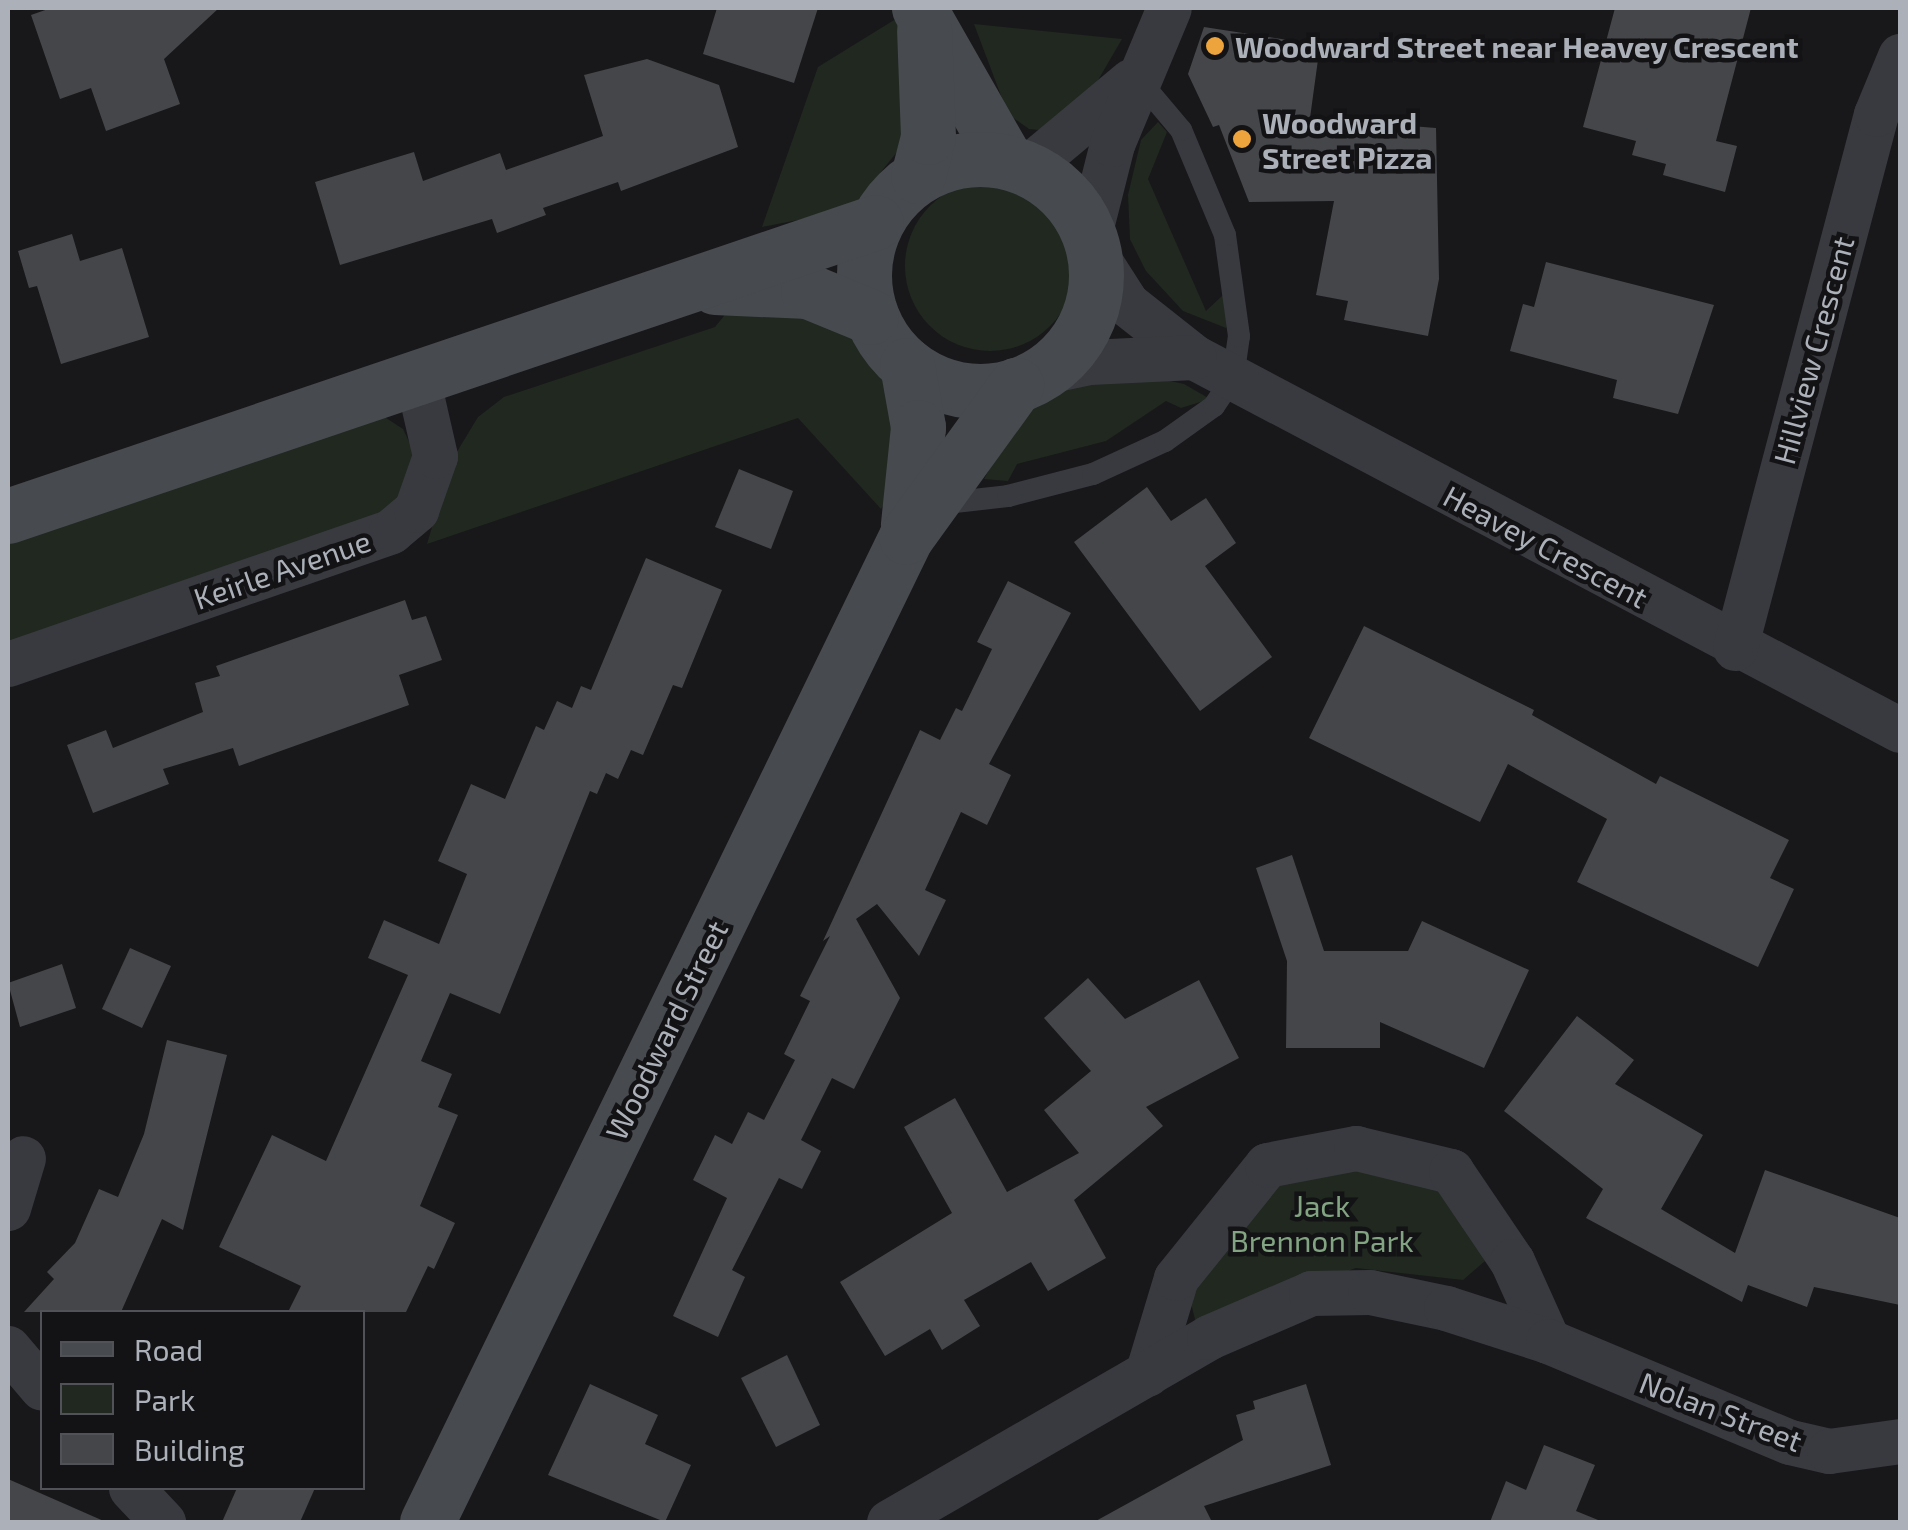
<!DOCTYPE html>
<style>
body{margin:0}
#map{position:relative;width:1908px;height:1530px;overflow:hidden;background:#18181a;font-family:"Exo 2",sans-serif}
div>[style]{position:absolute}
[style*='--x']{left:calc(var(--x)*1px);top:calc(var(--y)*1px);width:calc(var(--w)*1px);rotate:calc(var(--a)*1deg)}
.green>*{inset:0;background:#202820}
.round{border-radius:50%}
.building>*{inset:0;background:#45464a}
.lane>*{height:22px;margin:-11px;padding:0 11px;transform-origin:11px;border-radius:11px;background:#393a3f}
.street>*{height:45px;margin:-22.5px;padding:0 22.5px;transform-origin:22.5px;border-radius:22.5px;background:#393a3f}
.secondary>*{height:55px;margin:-27.5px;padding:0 27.5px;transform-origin:27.5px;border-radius:27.5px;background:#474a4f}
.secondary>.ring{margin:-27.5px;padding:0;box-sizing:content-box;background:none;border:55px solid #474a4f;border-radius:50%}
.dots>*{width:28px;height:28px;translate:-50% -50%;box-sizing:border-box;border:5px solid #131315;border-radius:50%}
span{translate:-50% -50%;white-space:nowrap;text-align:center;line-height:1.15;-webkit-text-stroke:9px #131315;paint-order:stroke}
.poi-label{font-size:30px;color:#abb0b9;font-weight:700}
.left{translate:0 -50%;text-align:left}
.street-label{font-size:30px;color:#abb0b9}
.park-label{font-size:30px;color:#83a482}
.frame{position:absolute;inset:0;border:10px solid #abb0b9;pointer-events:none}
.legend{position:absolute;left:40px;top:1310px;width:325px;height:180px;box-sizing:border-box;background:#131315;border:2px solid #505257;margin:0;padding:12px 18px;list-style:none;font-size:30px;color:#abb0b9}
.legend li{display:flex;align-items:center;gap:20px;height:50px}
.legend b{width:50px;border:2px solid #505257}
</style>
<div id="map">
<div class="green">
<div style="clip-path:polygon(899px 17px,919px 125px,850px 210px,762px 227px,818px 67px)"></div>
<div style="clip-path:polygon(974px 24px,1122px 39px,1090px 94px,1048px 131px,1029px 129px,1008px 114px)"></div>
<div style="clip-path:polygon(1158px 122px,1167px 132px,1148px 179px,1206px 311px,1223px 295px,1234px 318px,1226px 328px,1183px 311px,1146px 271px,1130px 239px,1128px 195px,1141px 140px)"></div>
<div class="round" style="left:905px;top:181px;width:170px;height:170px"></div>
<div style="clip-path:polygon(736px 301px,831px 316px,873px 346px,895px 378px,906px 465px,881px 509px,798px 418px,427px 544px,452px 460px,478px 417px,504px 397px,715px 327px)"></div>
<div style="clip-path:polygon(1143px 375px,1184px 384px,1210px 399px,1181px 408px,1166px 401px,1106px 441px,1017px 464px,1008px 481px,984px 479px,1019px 416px,1064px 388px)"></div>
<div style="clip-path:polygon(380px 414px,403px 429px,416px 456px,399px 498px,373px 524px,8px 649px,8px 538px)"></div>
<div style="clip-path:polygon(1316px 1165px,1442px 1179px,1485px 1261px,1463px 1280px,1356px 1268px,1197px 1327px,1189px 1295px,1279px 1179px)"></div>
</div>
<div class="building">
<div style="clip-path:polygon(51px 8px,219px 8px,164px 59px,180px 104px,106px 131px,91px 88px,60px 99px,31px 15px)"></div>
<div style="clip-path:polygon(717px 8px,818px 8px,794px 83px,703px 54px)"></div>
<div style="clip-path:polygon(1615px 8px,1751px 8px,1716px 141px,1737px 146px,1725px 192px,1663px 175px,1666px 164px,1632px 155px,1636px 141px,1583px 127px)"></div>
<div style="clip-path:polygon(1204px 27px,1320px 45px,1310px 118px,1436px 128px,1439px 279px,1428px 336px,1344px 320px,1348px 301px,1316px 295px,1334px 201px,1249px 202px,1219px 125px,1213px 127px,1188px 74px)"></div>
<div style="clip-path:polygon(647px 59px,719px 85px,738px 147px,621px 191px,618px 182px,543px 208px,546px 215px,497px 233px,492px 219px,340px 265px,315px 182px,414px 152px,423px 181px,500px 153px,506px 170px,603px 136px,584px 75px)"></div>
<div style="clip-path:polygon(72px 234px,80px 261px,122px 248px,149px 337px,61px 364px,37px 286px,29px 288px,18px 251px)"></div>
<div style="clip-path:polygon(1546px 262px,1714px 305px,1678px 414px,1613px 398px,1617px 380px,1510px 351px,1523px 304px,1534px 307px)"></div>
<div style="clip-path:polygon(739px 469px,793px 491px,771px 549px,715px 527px)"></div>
<div style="clip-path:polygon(1147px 487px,1171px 521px,1206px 498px,1236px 543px,1205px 566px,1272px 657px,1200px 711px,1074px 542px)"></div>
<div style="clip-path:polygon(646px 558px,722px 590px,682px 688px,673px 685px,643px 755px,631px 750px,618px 779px,606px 773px,597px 794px,590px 791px,500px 1014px,450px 993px,421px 1061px,452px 1074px,438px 1107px,458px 1115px,420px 1206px,455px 1223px,434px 1269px,428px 1266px,406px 1312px,288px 1312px,301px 1286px,219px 1247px,272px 1135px,326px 1161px,408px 975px,368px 958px,384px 920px,439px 944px,467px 874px,438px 861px,471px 784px,505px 799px,536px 726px,544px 730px,557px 701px,572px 708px,581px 686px,591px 690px)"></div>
<div style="clip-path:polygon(1008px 581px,1071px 613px,989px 764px,1011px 775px,987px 825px,961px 812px,925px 890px,946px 900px,919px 956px,877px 904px,856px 919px,900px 998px,854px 1089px,832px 1078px,801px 1140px,821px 1151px,802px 1189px,779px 1178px,732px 1270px,745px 1277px,718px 1337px,673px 1316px,727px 1198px,693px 1180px,715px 1135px,732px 1144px,748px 1112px,764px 1120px,795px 1060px,784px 1054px,810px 1001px,800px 996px,830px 936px,823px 941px,920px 730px,940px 740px,956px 708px,962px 711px,992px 649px,977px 642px)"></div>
<div style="clip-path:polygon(405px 600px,412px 620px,426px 616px,442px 660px,399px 675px,409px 705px,239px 766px,233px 748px,163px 769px,169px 784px,93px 813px,67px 745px,106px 730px,113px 748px,203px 712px,195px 683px,220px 676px,216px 666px)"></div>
<div style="clip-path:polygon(1364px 626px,1534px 710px,1532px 715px,1656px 784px,1660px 776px,1789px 840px,1770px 878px,1794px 889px,1758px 967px,1577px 882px,1607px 819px,1508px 764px,1480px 822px,1309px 738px)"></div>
<div style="clip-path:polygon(1292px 855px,1324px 951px,1408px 951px,1422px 921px,1529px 970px,1484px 1068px,1380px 1022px,1380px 1048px,1286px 1048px,1287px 961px,1256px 868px)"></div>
<div style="clip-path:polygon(130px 948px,171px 966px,142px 1028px,102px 1009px)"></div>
<div style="clip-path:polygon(62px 964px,76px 1008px,20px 1027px,8px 983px)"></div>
<div style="clip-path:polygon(1088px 978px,1125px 1019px,1199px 980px,1239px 1058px,1146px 1107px,1163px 1126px,1074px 1200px,1106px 1258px,1048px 1291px,1031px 1262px,964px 1300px,980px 1326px,942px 1350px,930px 1329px,885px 1356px,840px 1282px,952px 1213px,904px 1127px,955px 1098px,1007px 1192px,1079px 1153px,1044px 1110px,1091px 1071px,1044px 1018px)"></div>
<div style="clip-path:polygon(1577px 1016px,1634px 1060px,1615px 1084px,1703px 1135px,1661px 1209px,1735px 1253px,1765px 1170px,1900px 1218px,1900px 1305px,1814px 1287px,1807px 1307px,1748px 1285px,1742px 1302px,1586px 1218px,1603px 1189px,1504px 1111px)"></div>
<div style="clip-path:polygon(167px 1040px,227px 1055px,183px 1230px,162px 1219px,121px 1312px,24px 1312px,54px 1279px,47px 1272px,75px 1243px,99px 1189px,118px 1197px,144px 1134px)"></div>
<div style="clip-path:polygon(787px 1355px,820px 1425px,776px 1447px,741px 1378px)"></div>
<div style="clip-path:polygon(590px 1384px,658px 1415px,645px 1444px,691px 1465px,665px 1522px,548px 1475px)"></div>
<div style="clip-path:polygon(1306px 1384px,1331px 1465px,1204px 1506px,1212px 1522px,1094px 1522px,1243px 1440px,1236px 1415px,1255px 1409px,1253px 1401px)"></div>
<div style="clip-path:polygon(1544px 1445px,1595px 1465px,1576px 1511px,1603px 1522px,1490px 1522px,1506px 1481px,1526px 1490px)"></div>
<div style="clip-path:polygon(8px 1479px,106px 1522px,8px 1522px)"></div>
<div style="clip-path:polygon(237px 1488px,315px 1488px,300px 1522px,222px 1522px)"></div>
</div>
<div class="lane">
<div style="--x:937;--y:504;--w:71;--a:-6.4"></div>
<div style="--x:1008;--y:496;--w:88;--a:-14.5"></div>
<div style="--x:1093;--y:474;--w:79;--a:-24.6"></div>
<div style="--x:1165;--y:441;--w:60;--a:-35.5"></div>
<div style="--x:1214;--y:406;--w:34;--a:-56"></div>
<div style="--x:1233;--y:378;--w:42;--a:-81.9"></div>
<div style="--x:1239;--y:336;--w:102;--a:-97.9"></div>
<div style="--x:1225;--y:235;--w:114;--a:-112.7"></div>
<div style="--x:1181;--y:130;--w:67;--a:-130.1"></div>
</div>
<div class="street">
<div style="--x:1028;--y:167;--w:134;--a:-39.9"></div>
<div style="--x:1089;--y:235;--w:94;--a:-75.8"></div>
<div style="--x:1112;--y:144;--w:147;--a:-67.3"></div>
<div style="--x:1095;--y:254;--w:59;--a:57.4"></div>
<div style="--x:1127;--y:304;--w:85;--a:38.3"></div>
<div style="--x:1194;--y:357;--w:798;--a:27.85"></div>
<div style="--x:1042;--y:372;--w:48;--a:-12"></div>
<div style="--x:1089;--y:362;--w:105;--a:-2.7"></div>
<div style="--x:1735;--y:648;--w:552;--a:-75.21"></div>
<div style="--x:1876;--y:114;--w:63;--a:-67.5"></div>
<div style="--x:8;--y:664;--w:405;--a:-19.1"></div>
<div style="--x:391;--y:531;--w:33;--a:-40"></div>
<div style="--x:416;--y:510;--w:57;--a:-70.6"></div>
<div style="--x:435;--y:456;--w:85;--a:-102.9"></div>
<div style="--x:8;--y:1208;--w:52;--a:-73.3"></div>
<div style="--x:8;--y:1348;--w:52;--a:49.6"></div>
<div style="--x:1147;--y:1374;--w:100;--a:-73.2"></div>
<div style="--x:1176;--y:1278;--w:145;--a:-51.2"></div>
<div style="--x:1267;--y:1165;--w:91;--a:-10.8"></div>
<div style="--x:1356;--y:1148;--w:98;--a:13.6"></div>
<div style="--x:1451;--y:1171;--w:109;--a:55.9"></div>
<div style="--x:1512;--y:1261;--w:88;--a:65.8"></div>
<div style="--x:131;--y:1488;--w:47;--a:46.7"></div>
<div style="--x:889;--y:1522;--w:370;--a:-30"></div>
<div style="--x:1209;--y:1337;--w:111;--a:-23.3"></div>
<div style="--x:1311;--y:1293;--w:59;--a:-1"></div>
<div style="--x:1370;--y:1292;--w:78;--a:11.9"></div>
<div style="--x:1446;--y:1308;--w:107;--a:17.9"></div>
<div style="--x:1548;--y:1341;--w:262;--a:22.7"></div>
<div style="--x:1790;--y:1442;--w:40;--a:13"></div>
<div style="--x:1829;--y:1451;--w:72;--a:-8"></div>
</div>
<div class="secondary">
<div style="--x:919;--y:8;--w:177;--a:60.3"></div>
<div class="ring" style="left:864px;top:159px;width:177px;height:177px"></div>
<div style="--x:918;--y:176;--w:40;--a:-75.6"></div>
<div style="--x:928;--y:137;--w:107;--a:-92.1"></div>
<div style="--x:715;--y:287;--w:93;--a:2.5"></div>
<div style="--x:808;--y:291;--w:68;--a:22.4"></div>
<div style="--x:907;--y:365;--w:63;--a:79.9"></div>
<div style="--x:918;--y:427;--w:98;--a:95.9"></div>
<div style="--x:8;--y:516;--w:916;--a:-18.71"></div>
<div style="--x:427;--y:1522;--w:1095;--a:-64.07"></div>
<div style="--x:906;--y:537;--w:188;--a:-54.1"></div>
</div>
<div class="dots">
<div style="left:1215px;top:46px;background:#eda43d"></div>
<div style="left:1242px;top:139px;background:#eda43d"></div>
</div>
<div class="poi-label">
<span class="left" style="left:1235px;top:46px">Woodward Street near Heavey Crescent</span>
<span class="left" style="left:1262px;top:139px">Woodward<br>Street Pizza</span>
</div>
<div class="street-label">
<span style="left:1813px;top:350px;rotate:-75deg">Hillview Crescent</span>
<span style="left:1546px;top:546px;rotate:28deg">Heavey Crescent</span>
<span style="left:282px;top:569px;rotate:-19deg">Keirle Avenue</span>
<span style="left:666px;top:1030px;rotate:-64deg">Woodward Street</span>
<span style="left:1721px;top:1411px;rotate:21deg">Nolan Street</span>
</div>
<div class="park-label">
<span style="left:1322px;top:1222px">Jack<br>Brennon Park</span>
</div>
<div class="frame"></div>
<ul class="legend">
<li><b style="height:12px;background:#474a4f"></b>Road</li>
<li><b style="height:28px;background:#202820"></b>Park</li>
<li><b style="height:28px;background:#45464a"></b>Building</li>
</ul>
</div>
